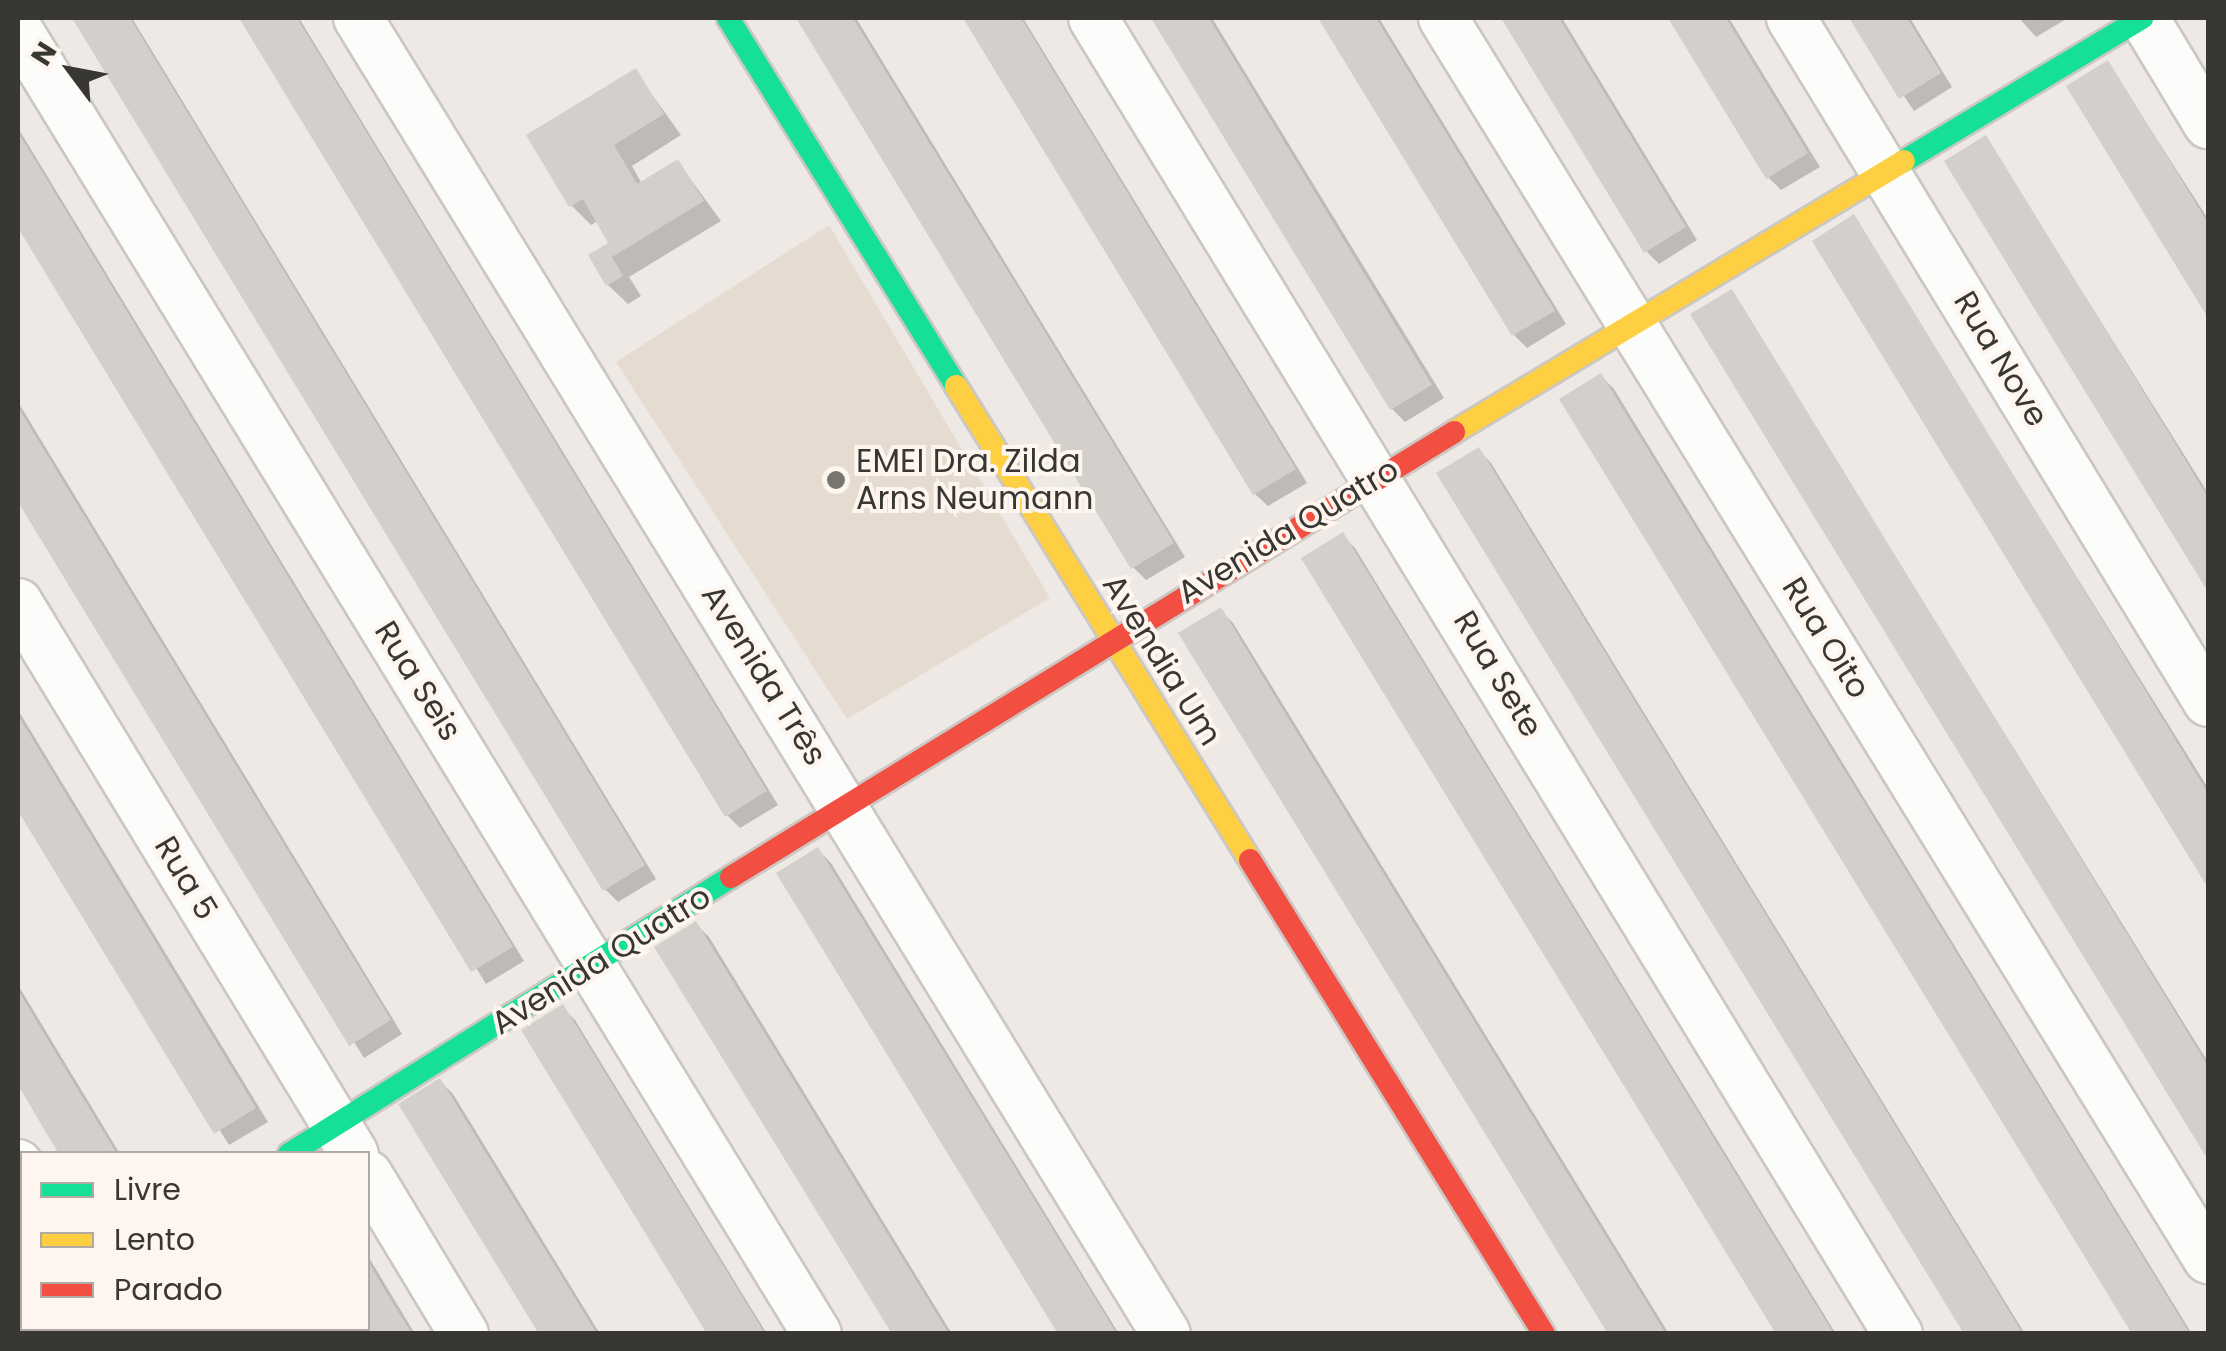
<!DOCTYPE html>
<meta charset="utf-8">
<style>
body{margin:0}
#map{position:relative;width:2226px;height:1351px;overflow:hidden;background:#eee9e4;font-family:Poppins,sans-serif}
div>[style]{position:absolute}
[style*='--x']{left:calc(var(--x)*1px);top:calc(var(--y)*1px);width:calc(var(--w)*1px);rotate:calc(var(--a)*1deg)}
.built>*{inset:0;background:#e5dbd1}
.shadow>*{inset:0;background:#0003}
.building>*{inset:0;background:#d3d0cc}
.roads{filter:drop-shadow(2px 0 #cbc7c3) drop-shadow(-2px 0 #cbc7c3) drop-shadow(0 2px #cbc7c3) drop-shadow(0 -2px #cbc7c3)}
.street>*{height:48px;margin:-24px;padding:0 24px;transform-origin:24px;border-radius:24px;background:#fcfcfb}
.fast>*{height:22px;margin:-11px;padding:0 11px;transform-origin:11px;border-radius:11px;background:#16e098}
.slow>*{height:22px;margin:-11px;padding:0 11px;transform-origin:11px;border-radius:11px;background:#ffcf43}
.jam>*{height:22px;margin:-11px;padding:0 11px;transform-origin:11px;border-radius:11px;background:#f24e42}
.dots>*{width:28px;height:28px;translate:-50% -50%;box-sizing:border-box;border:5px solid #fef6ee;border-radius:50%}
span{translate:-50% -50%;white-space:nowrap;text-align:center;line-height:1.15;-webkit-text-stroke:8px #fef6ee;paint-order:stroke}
.street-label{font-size:32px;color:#393733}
.poi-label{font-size:32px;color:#393733}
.left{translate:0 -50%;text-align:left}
.frame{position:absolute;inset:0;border:20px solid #393733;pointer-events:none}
.legend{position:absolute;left:20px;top:1151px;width:350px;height:180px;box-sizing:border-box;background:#fef6ee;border:2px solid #afaaa3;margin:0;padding:12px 18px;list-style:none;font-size:30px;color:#393733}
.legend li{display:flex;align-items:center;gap:20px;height:50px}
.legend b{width:50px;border:2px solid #afaaa3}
.north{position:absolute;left:20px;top:20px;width:100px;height:100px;-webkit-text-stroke:8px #fef6ee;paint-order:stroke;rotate:302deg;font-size:28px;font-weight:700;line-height:40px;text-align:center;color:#393733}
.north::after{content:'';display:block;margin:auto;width:35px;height:45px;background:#393733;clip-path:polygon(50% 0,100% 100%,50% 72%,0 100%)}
</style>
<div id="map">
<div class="built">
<div style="clip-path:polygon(829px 225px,1050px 598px,847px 719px,616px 362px)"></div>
</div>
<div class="shadow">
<div style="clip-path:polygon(74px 18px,132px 18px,656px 879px,618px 902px,605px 889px)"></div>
<div style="clip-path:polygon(242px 18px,299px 18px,778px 805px,740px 828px,727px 815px)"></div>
<div style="clip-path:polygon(799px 18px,856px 18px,1185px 557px,1146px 580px,1133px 567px)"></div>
<div style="clip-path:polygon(966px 18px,1023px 18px,1307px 483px,1268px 506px,1255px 494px)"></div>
<div style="clip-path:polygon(1154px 18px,1212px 18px,1444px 398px,1405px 422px,1392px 409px)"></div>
<div style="clip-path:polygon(1321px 18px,1379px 18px,1566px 324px,1527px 348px,1514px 335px)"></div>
<div style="clip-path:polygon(1504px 18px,1562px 18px,1697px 240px,1659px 264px,1646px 251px)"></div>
<div style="clip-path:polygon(1671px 18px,1729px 18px,1820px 167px,1781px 190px,1768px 177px)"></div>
<div style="clip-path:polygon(1852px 18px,1910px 18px,1952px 87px,1914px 111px)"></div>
<div style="clip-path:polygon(2019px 18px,2068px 18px,2036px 37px)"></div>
<div style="clip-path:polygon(2108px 63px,2208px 219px,2208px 313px,2070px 87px)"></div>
<div style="clip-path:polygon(635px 71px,681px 135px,632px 166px,642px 184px,678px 162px,721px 221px,629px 277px,641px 296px,628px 304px,608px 285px,612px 244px,598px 221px,591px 225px,571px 205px)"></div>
<div style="clip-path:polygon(18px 128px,524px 961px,486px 984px,18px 223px)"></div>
<div style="clip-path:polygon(1986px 138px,2208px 493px,2208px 587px,1948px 161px)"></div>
<div style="clip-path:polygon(1853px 218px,2208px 788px,2208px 883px,1815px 241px)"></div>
<div style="clip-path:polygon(1731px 292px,2208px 1062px,2208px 1155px,1693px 315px)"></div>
<div style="clip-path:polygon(1601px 376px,1614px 389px,2192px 1334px,2135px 1334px)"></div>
<div style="clip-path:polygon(18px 402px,402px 1034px,364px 1058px,18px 498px)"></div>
<div style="clip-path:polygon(1478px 450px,1491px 463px,2025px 1334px,1967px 1334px)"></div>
<div style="clip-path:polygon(1342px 535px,1355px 548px,1836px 1334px,1779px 1334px)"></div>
<div style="clip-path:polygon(1220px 610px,1233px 623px,1669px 1334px,1611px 1334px)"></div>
<div style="clip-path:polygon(18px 710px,268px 1122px,229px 1145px,18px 806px)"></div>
<div style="clip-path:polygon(818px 850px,831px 863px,1119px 1334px,1062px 1334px)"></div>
<div style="clip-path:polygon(696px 924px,709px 937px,952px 1334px,894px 1334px)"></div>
<div style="clip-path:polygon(18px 985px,120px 1154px,62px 1154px,18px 1080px)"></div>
<div style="clip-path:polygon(562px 1007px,575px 1020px,767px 1334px,710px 1334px)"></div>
<div style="clip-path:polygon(440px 1081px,453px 1094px,600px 1334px,542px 1334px)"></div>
<div style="clip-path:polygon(368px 1256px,415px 1334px,354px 1328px,368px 1328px)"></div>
<div style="clip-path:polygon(43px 1328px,60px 1328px,65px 1334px,35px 1334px)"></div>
</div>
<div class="building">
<div style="clip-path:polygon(72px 18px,130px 18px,645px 865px,603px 891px)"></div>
<div style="clip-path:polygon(239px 18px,297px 18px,767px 791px,725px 817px)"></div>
<div style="clip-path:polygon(796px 18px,853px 18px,1174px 543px,1131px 569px)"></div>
<div style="clip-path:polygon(963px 18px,1021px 18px,1296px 469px,1253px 495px)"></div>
<div style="clip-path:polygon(1151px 18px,1209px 18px,1432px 385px,1390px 410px)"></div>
<div style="clip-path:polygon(1318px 18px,1376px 18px,1555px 311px,1512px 336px)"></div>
<div style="clip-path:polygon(1501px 18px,1559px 18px,1686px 227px,1644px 253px)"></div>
<div style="clip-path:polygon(1668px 18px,1726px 18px,1808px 153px,1766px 179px)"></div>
<div style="clip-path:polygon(1849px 18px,1907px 18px,1941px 73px,1899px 99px)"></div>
<div style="clip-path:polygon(2108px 60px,2208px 223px,2208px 318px,2066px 86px)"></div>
<div style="clip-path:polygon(636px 68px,664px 114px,614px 145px,637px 184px,678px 159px,704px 201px,612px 257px,623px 276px,606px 286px,588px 255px,608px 243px,583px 199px,569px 207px,526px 135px)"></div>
<div style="clip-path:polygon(18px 132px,513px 947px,471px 972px,18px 228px)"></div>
<div style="clip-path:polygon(1986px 135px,2208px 497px,2208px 592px,1944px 161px)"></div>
<div style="clip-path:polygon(1854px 214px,2208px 793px,2208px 888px,1812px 241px)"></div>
<div style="clip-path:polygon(1732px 289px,2208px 1066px,2208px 1160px,1690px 314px)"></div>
<div style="clip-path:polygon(1601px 373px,2190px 1334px,2132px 1334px,1559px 399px)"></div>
<div style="clip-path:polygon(18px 407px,391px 1020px,349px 1046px,18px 502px)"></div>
<div style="clip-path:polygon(1479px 447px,2023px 1334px,1964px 1334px,1436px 473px)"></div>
<div style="clip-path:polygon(1343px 532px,1778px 1243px,1834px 1334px,1776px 1334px,1403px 725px,1301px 558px)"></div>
<div style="clip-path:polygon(1221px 607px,1271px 690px,1666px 1334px,1608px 1334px,1229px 716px,1178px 633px)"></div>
<div style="clip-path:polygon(18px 715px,256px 1108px,214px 1134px,18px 811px)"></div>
<div style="clip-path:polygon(818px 847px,1117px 1334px,1058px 1334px,776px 873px)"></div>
<div style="clip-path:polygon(696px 921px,949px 1334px,892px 1334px,654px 947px)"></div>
<div style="clip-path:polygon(18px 990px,83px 1098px,117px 1154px,59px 1154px,41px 1124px,18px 1085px)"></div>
<div style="clip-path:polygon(563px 1004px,765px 1334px,707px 1334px,521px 1030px)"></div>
<div style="clip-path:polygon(440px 1078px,597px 1334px,539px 1334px,398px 1104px)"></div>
<div style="clip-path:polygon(368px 1261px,385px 1290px,412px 1334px,354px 1334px,368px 1328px)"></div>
<div style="clip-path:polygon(184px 1328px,242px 1328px,245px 1334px,187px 1334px)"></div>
</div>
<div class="roads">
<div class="street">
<div style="--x:358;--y:18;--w:1544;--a:58.45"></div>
<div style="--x:1093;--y:18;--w:1543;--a:58.55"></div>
<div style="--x:1443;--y:18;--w:1458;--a:58.35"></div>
<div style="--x:1791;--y:18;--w:801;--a:58.63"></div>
<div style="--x:2144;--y:18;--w:124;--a:58.9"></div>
<div style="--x:18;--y:30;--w:1529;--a:58.5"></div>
<div style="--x:18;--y:603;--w:645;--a:58.63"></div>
<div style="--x:18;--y:1164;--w:9;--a:63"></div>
<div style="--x:368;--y:1175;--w:186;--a:58.9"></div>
<div style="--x:18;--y:1323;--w:6;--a:-45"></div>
<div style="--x:119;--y:1328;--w:7;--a:63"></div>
</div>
<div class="fast">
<div style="--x:728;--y:18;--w:433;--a:58.2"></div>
<div style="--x:1904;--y:161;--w:278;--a:-31"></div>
<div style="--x:289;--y:1154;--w:522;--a:-32.08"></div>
</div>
<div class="slow">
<div style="--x:956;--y:386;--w:558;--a:58.19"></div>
<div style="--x:1454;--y:432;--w:525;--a:-31.06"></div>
</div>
<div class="jam">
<div style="--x:1250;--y:860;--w:558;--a:58.19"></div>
<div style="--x:731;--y:877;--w:849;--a:-31.61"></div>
</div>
</div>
<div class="dots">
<div style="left:836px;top:480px;background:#787571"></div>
</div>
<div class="street-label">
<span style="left:2001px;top:359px;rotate:59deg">Rua Nove</span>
<span style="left:1288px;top:531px;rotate:-31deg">Avenida Quatro</span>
<span style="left:1826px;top:638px;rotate:58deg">Rua Oito</span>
<span style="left:1162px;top:660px;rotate:58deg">Avendia Um</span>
<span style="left:1498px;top:674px;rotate:59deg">Rua Sete</span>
<span style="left:764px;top:675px;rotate:58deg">Avenida Três</span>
<span style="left:418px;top:681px;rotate:58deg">Rua Seis</span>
<span style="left:186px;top:878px;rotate:59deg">Rua 5</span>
<span style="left:601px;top:960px;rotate:-32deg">Avenida Quatro</span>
</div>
<div class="poi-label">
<span class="left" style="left:856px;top:480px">EMEI Dra. Zilda<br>Arns Neumann</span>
</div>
<div class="frame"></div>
<ul class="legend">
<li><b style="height:12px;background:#16e098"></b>Livre</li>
<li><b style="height:12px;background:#ffcf43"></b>Lento</li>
<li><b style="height:12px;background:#f24e42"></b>Parado</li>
</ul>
<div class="north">N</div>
</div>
